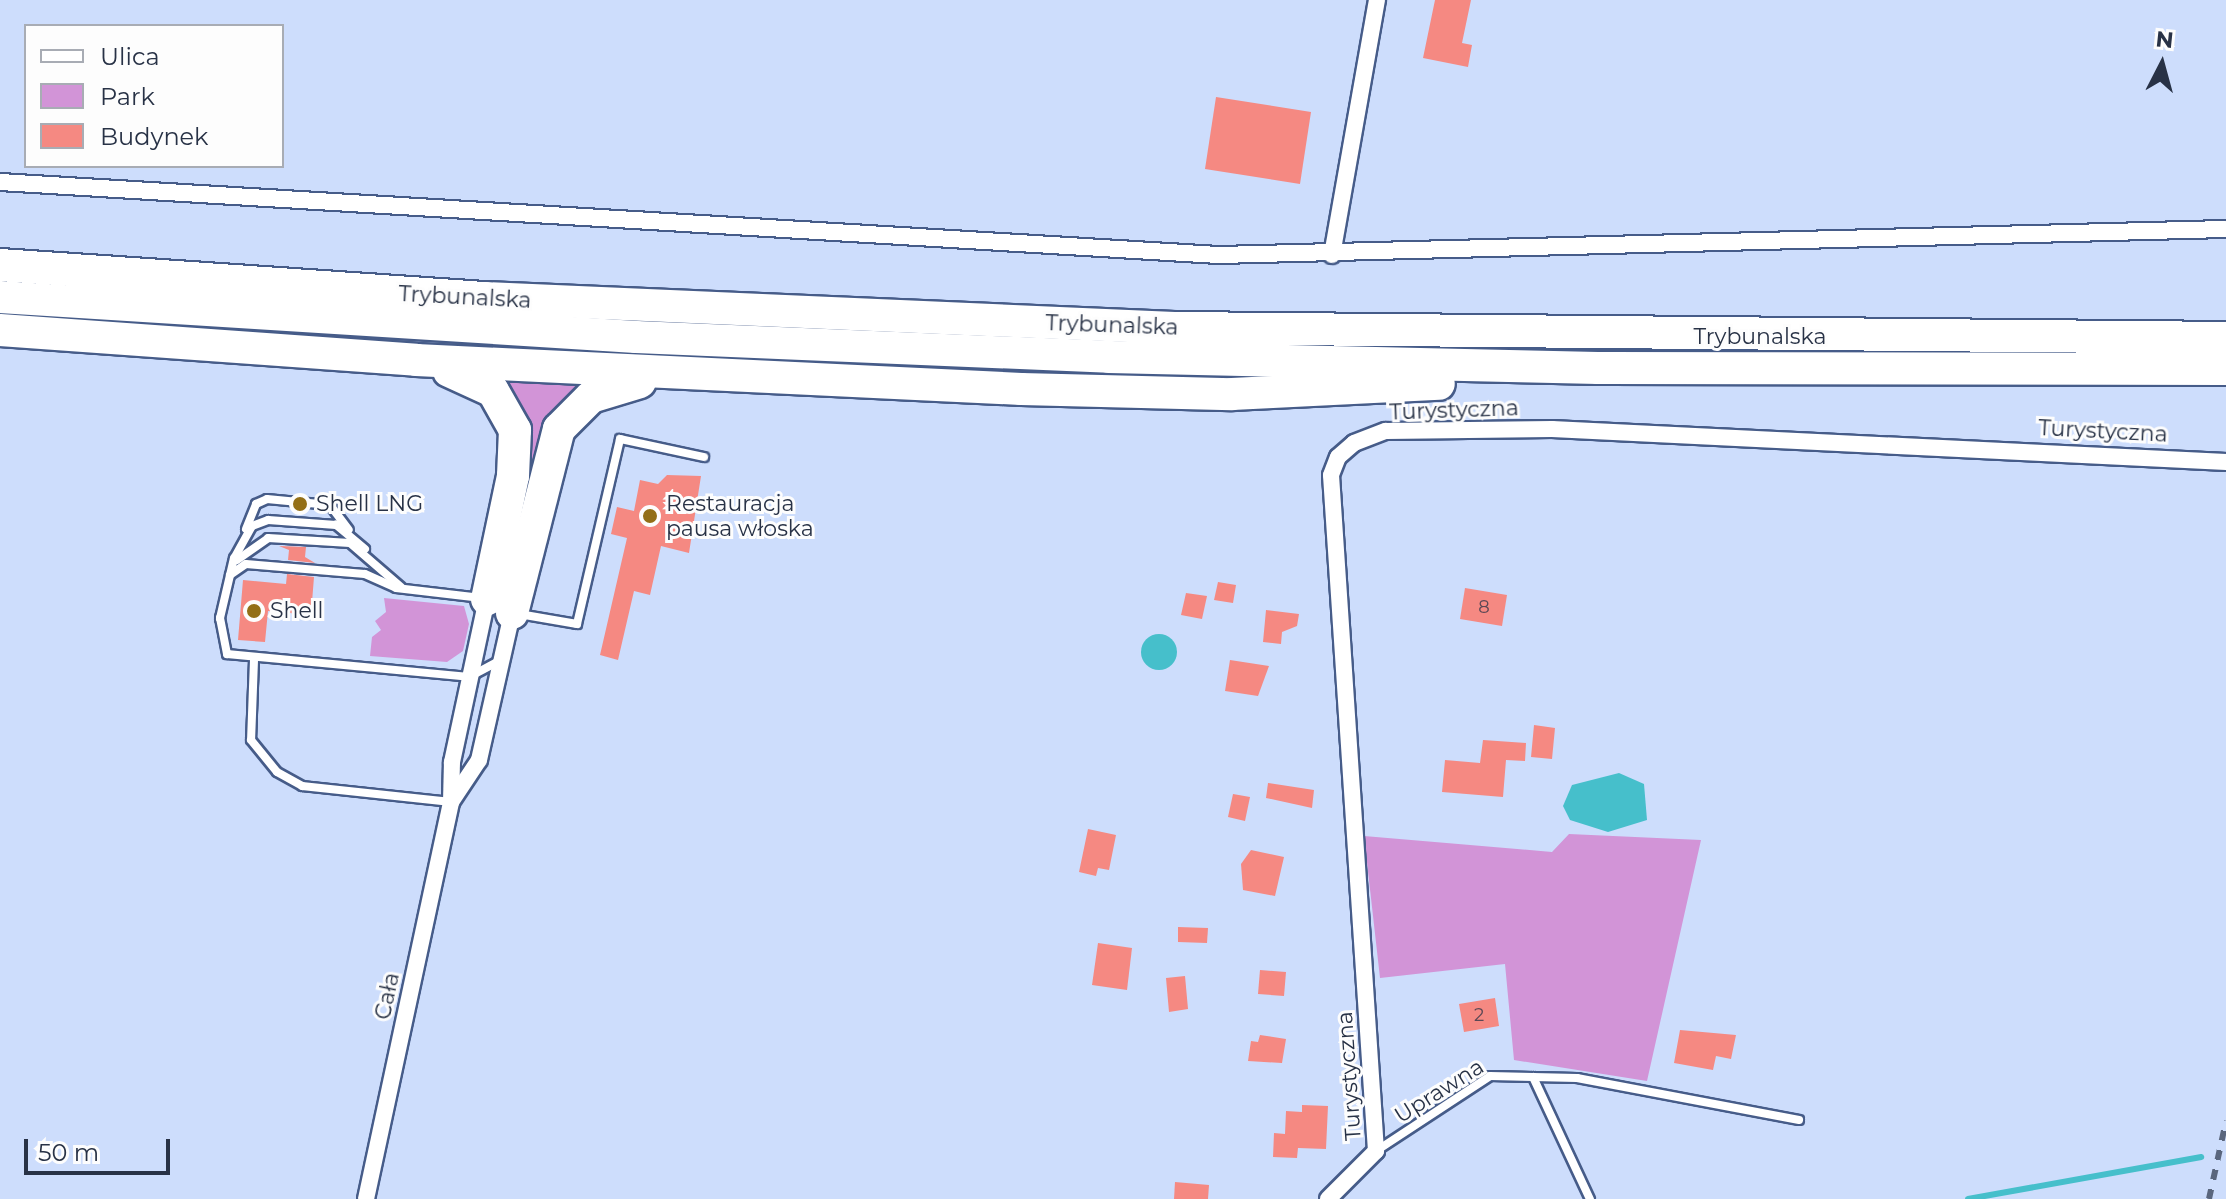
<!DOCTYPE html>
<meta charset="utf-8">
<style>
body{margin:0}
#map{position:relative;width:2226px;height:1199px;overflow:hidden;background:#cdddfc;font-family:Montserrat,sans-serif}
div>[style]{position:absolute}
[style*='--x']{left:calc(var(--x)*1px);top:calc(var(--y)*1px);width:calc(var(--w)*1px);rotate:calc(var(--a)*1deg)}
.green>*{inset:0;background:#d294d7}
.water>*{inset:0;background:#46bfcb}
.round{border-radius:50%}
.stream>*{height:6px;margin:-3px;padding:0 3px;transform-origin:3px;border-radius:3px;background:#46bfcb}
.building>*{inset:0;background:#f58982}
.roads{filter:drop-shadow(2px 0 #465c89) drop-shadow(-2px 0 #465c89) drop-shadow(0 2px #465c89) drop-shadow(0 -2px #465c89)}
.lane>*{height:8px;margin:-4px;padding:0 4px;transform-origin:4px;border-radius:4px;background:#fff}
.street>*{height:16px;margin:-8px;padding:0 8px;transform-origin:8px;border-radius:8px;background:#fff}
.highway>*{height:32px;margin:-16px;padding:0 16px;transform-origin:16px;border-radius:16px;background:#fff}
.rail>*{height:6px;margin-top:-3px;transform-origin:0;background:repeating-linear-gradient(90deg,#5a667d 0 10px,transparent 0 20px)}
.dots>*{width:22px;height:22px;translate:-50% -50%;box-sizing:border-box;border:4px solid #fdfdfd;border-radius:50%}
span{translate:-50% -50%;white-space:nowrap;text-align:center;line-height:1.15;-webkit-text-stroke:6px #fdfdfd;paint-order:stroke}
.number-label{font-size:18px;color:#5b4855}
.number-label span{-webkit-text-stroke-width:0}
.street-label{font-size:22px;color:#283246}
.poi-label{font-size:22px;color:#283246}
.left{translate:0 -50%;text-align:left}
.legend{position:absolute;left:24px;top:24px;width:260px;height:144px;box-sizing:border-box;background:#fdfdfd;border:2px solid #a8acb4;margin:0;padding:10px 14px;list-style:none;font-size:24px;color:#283246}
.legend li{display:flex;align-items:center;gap:16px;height:40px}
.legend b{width:40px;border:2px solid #a8acb4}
.north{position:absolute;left:2122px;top:24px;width:80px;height:80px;-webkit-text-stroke:6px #fdfdfd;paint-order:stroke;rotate:6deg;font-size:22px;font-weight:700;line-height:32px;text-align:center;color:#283246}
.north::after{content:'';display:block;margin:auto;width:28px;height:36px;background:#283246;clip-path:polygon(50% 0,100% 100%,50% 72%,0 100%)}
.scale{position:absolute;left:24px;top:1139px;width:146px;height:36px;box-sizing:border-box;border:4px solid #283246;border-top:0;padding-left:10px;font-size:24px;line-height:28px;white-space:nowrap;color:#283246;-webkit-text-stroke:6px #fdfdfd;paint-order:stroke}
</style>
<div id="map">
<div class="green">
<div style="clip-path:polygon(498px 377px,587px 383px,562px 401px,543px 428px,532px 466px,524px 413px)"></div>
<div style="clip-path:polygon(384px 598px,464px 606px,469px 624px,463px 651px,447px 662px,370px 656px,372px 637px,381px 630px,375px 621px,386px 612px)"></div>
<div style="clip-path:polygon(1569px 834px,1701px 840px,1647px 1081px,1514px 1060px,1505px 964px,1380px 978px,1364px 836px,1552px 852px)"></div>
</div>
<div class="water">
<div class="round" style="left:1141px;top:634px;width:36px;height:36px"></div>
<div style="clip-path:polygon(1619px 773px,1644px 784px,1647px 820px,1608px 832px,1570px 820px,1563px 806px,1572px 785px)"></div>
</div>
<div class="stream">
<div style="--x:1968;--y:1199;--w:237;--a:-10.2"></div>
</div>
<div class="building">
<div style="clip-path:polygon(1435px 0,1471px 0,1462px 43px,1472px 45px,1468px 67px,1423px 58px)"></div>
<div style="clip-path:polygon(1216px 97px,1311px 112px,1300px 184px,1205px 169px)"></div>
<div style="clip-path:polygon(667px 475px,701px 476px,689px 553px,661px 546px,650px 595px,634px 591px,618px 660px,600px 655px,627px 538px,611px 534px,617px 507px,634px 511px,640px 480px,658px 484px)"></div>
<div style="clip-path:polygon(279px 546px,306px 547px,305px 557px,315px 563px,288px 560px,289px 550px)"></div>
<div style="clip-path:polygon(287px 574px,314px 577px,311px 615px,268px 611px,265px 642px,238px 640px,243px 580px,286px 584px)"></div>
<div style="clip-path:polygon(1218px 582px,1236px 585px,1233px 603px,1214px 600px)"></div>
<div style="clip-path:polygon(1465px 588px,1507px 595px,1502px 626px,1460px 619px)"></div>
<div style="clip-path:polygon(1186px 593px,1207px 596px,1202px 619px,1181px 615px)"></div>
<div style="clip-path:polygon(1266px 610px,1299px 614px,1297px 626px,1282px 632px,1281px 644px,1263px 642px)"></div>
<div style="clip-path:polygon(1230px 660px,1269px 666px,1258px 696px,1225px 691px)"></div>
<div style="clip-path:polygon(1534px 725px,1555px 728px,1552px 759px,1531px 757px)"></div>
<div style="clip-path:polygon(1483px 740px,1526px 743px,1525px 761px,1506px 760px,1503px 797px,1442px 792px,1445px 760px,1480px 763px)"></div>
<div style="clip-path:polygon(1268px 783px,1314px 790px,1312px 808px,1266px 798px)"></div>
<div style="clip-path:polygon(1233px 794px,1250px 797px,1245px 821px,1228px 817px)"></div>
<div style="clip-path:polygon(1088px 829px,1116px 835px,1109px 870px,1098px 868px,1096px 876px,1079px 872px)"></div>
<div style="clip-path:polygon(1251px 850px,1284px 857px,1275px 896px,1243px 890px,1241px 864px)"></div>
<div style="clip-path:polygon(1178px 927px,1208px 928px,1207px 943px,1178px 942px)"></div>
<div style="clip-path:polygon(1098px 943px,1132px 948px,1127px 990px,1092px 985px)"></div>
<div style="clip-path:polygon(1260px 970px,1286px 972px,1284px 996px,1258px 994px)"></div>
<div style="clip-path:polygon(1185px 976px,1188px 1009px,1169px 1012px,1166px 978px)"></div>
<div style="clip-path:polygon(1495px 998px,1499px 1026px,1464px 1032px,1459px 1004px)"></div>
<div style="clip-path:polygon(1680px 1030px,1736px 1035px,1731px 1059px,1716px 1056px,1713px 1070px,1674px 1063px)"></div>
<div style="clip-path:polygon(1260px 1035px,1286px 1039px,1282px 1063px,1248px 1061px,1251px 1041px,1258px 1042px)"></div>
<div style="clip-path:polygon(1302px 1105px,1328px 1106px,1326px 1149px,1298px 1148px,1297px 1158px,1273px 1157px,1274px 1133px,1285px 1134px,1286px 1111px,1302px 1112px)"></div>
<div style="clip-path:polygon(1175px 1182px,1209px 1185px,1208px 1199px,1174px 1199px)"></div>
</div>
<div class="roads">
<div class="lane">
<div style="--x:246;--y:529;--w:27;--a:-68"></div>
<div style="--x:256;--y:504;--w:12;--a:-24"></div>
<div style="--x:267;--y:499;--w:63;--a:5.4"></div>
<div style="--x:330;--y:505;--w:31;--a:53"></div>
<div style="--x:365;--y:549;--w:38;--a:-140"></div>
<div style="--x:336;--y:525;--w:68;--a:-175.8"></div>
<div style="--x:268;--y:520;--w:17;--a:159"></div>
<div style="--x:252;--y:526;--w:37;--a:119"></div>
<div style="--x:234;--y:558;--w:62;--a:103.1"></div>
<div style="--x:220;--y:618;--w:37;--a:79"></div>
<div style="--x:227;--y:654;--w:243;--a:5.4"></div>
<div style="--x:469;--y:677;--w:36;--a:-28"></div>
<div style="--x:237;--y:560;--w:38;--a:-35"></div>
<div style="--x:268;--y:538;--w:82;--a:3.5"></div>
<div style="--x:350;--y:543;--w:67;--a:40.8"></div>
<div style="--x:230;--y:575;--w:19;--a:-35"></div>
<div style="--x:246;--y:564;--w:119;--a:4.8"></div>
<div style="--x:365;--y:574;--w:34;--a:24"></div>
<div style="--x:396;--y:588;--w:86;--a:6.7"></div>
<div style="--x:519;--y:614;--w:59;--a:9.8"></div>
<div style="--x:577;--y:624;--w:190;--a:-76.9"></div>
<div style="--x:620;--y:439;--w:86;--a:12.1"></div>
<div style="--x:254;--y:660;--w:80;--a:92.1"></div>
<div style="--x:251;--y:740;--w:41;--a:50.9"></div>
<div style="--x:277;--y:772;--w:29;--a:29"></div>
<div style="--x:302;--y:786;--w:150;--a:6.1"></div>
<div style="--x:1533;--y:1077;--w:44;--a:1.3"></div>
<div style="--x:1577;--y:1078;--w:226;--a:10.7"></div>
<div style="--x:1376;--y:1151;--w:136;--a:-33.3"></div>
<div style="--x:1490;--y:1076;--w:43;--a:1.3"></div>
<div style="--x:1533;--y:1077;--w:135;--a:65"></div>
</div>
<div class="street">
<div style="--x:0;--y:182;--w:1221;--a:3.43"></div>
<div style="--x:1219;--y:255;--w:1007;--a:-1.48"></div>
<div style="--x:1332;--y:255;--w:259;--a:-80"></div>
<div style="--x:451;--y:802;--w:50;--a:-56.3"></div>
<div style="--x:479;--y:760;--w:151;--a:-77.3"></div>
<div style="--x:366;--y:1199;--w:406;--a:-77.9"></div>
<div style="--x:451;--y:802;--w:40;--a:-88.6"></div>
<div style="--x:452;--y:762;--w:167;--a:-77.9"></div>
<div style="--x:1328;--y:1199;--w:68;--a:-45"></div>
<div style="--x:1376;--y:1151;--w:677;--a:-93.81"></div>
<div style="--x:1331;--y:475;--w:19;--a:-69"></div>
<div style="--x:1338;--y:457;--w:21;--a:-41"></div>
<div style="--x:1354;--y:443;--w:34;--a:-21"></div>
<div style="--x:1386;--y:431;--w:166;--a:-0.7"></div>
<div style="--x:1552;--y:429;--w:675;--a:2.8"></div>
</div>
<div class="highway">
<div style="--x:0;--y:265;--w:485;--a:3.9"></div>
<div style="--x:484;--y:298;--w:691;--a:2.49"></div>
<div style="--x:1174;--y:328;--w:1052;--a:0.54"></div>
<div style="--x:0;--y:297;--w:637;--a:3.6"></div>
<div style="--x:636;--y:337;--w:473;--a:2.4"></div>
<div style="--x:1109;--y:357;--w:489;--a:1.3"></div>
<div style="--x:1598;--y:368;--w:628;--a:0.09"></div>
<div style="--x:0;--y:330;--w:417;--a:4.1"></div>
<div style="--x:416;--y:360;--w:606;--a:2.74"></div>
<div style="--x:1021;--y:389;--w:211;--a:1.4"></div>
<div style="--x:1232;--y:394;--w:207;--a:-2.8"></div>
<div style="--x:449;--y:371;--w:48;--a:24.4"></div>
<div style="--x:493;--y:391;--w:45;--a:60.6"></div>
<div style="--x:515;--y:430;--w:46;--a:92.5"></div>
<div style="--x:513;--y:476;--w:126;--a:101.9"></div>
<div style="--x:512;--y:613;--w:190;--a:-75.7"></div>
<div style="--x:559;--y:429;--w:45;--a:-45"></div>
<div style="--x:591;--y:397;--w:51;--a:-17"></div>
</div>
</div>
<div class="rail">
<div style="--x:2209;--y:1199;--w:80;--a:-77.7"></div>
</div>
<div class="dots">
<div style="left:300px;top:504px;background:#936f17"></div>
<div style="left:650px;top:516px;background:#936f17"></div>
<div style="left:254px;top:611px;background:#936f17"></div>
</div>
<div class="number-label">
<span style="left:1484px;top:607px">8</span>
<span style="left:1479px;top:1015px">2</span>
</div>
<div class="street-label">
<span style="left:465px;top:297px;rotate:3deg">Trybunalska</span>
<span style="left:1112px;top:325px;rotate:2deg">Trybunalska</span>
<span style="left:1760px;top:337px">Trybunalska</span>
<span style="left:1454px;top:410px;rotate:-2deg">Turystyczna</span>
<span style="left:2103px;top:431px;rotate:3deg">Turystyczna</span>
<span style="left:387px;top:996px;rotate:-78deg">Cała</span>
<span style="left:1349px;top:1076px;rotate:-94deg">Turystyczna</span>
<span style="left:1439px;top:1091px;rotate:-32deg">Uprawna</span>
</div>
<div class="poi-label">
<span class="left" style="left:666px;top:516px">Restauracja<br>pausa włoska</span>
<span class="left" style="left:316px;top:504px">Shell LNG</span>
<span class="left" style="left:270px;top:611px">Shell</span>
</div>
<ul class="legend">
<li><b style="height:10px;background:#fff"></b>Ulica</li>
<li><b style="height:22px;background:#d294d7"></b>Park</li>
<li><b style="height:22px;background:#f58982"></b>Budynek</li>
</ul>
<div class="north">N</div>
<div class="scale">50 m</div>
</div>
